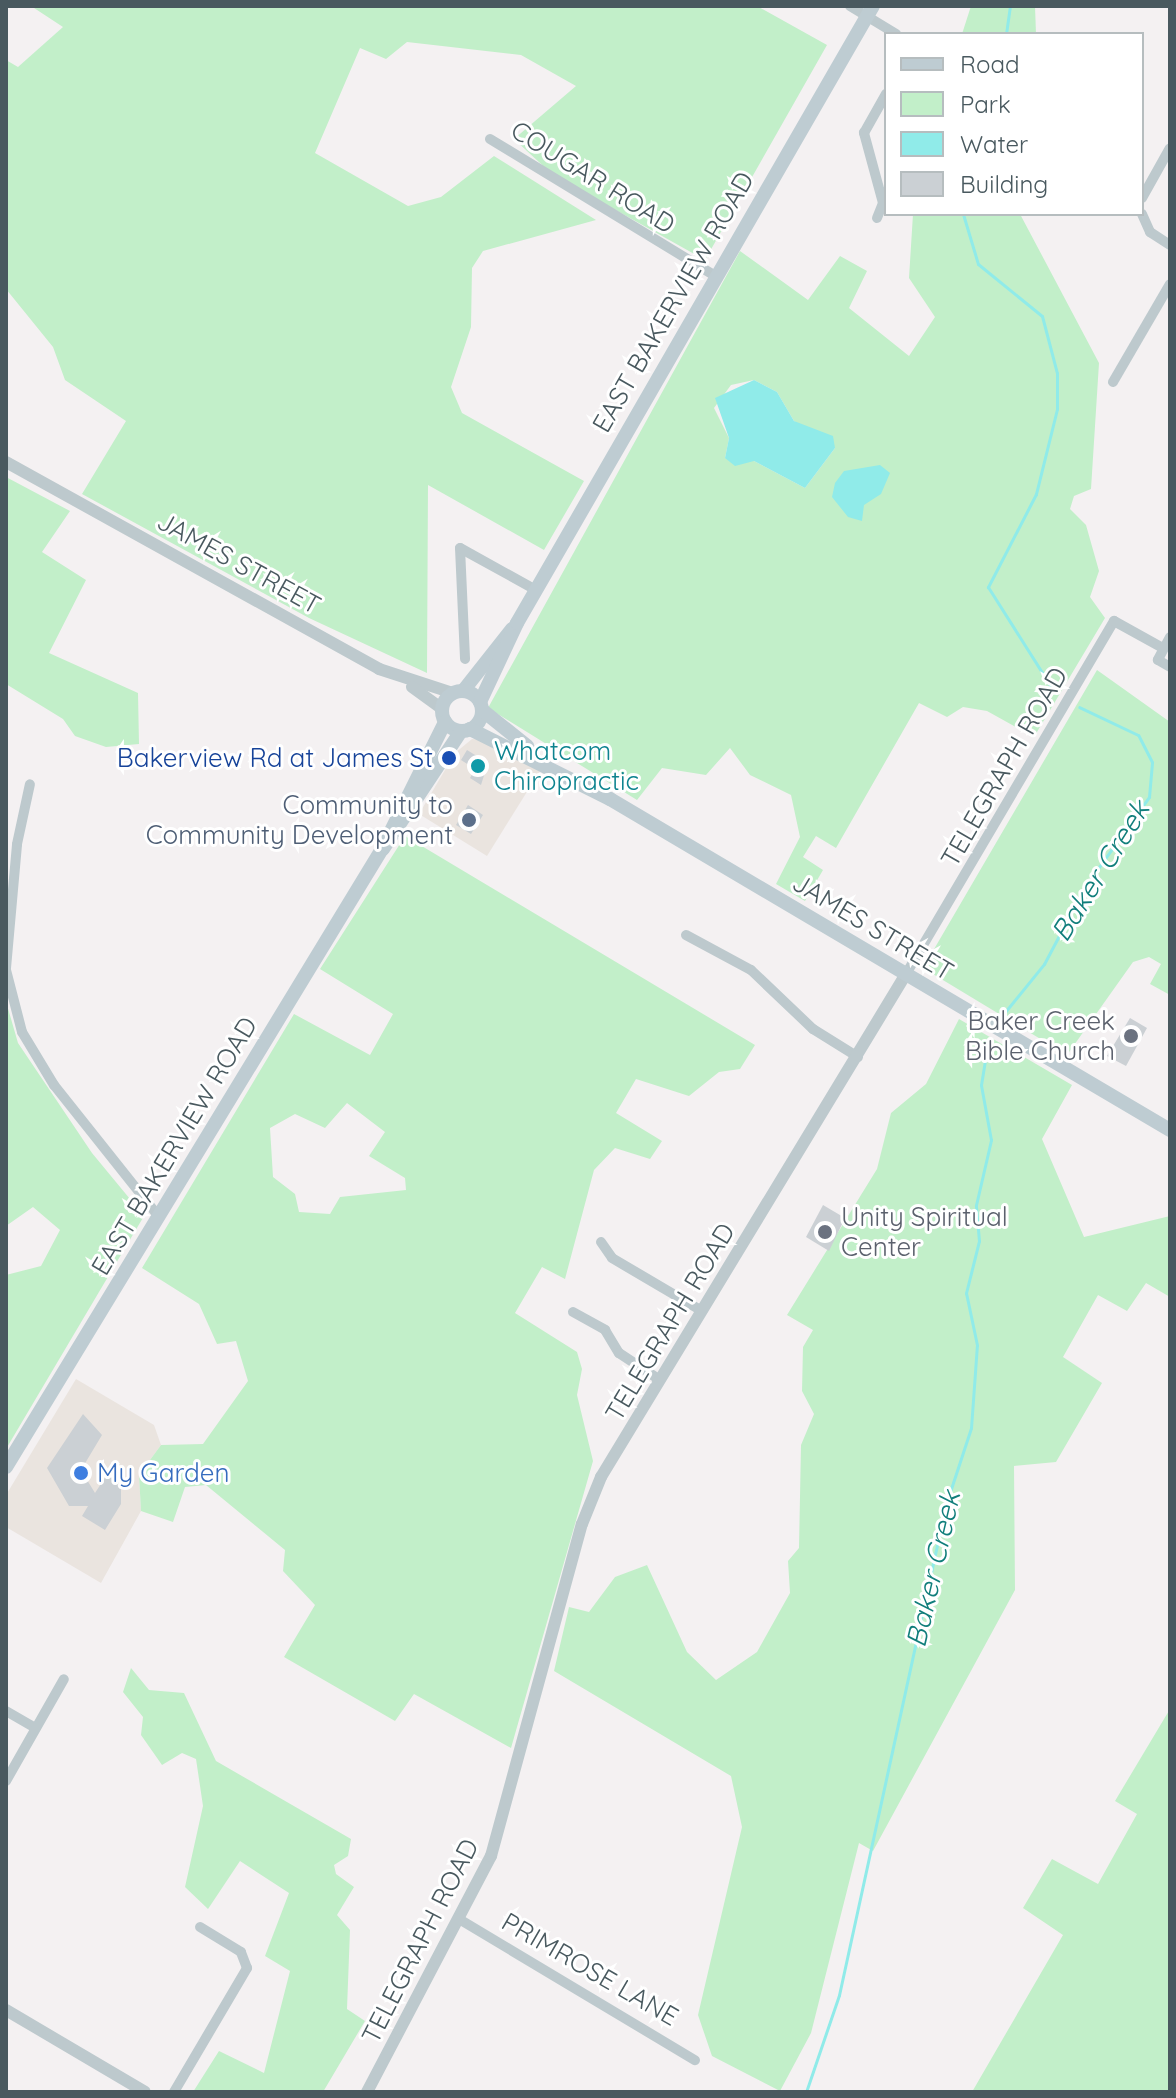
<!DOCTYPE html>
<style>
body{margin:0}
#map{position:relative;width:1176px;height:2098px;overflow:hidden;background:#f4f1f2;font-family:Quicksand,sans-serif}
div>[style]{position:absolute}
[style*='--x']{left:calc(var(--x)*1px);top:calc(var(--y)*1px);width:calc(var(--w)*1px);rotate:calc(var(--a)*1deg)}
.commercial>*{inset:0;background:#eae4df}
.green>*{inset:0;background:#c2efc9}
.water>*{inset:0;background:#90ebe9}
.stream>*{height:3px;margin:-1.5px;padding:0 1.5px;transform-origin:1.5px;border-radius:1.5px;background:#90ebe9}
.building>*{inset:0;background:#cbd0d4}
.minor>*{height:10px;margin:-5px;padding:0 5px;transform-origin:5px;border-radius:5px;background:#bdc9cd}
.tertiary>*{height:12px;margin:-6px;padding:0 6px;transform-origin:6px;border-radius:6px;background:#bdc9cd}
.secondary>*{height:14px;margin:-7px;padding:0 7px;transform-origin:7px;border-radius:7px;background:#beccd2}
.secondary>.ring{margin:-7px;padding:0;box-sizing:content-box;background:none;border:14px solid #beccd2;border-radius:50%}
.dots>*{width:22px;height:22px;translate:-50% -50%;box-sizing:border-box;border:4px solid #fff;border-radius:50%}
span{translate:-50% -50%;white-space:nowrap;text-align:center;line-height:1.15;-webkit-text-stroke:6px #fff;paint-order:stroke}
.street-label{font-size:26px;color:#49595f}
.culture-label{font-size:26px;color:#0d838f}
.left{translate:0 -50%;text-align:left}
.transit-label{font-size:26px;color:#164399}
.right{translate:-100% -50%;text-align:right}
.service-label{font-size:26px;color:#4e5e75}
.worship-label{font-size:26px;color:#5b616d}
.shop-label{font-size:26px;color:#366cbe}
.water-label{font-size:28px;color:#107e7b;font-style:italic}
.frame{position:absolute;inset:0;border:8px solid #49595f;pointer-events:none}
.legend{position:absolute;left:884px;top:32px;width:260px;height:184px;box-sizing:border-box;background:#fff;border:2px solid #b6bdbf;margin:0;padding:10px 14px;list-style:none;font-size:24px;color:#49595f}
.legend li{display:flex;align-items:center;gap:16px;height:40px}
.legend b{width:40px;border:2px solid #b6bdbf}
</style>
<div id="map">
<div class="commercial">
<div style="clip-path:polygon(472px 739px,486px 740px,540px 771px,487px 856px,419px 814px,455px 753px)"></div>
<div style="clip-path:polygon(76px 1379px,154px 1425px,161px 1445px,139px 1475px,141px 1511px,101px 1583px,6px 1527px,6px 1495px)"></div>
</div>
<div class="green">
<div style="clip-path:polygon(31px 6px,757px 6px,827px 45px,705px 260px,553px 175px,514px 139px,576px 86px,521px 55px,407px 42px,386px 59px,360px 48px,315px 153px,408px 206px,441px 197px,494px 156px,596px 220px,483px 251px,472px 268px,471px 327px,451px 387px,462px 413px,584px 481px,544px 550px,428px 485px,427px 673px,309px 618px,82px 494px,126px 421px,65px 380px,53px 347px,6px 289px,6px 60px,18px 67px,63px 27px)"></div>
<div style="clip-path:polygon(971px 6px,1035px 6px,1036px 34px,962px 34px)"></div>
<div style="clip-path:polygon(evenodd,913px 214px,1020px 214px,1099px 363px,1091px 489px,1074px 496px,1070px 509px,1086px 525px,1099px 571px,1090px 597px,1105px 618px,1034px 737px,987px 711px,963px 707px,947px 717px,919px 703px,836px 848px,816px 836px,803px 857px,823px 870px,805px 901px,776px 884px,800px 837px,791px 795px,750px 775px,730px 748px,706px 775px,662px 768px,637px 800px,488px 708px,740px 251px,808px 300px,840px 256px,867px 271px,849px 308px,909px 356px,935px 317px,909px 278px,913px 214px,754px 380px,777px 392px,794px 421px,835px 448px,805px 488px,754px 461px,725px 458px,729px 438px,714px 408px,731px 385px,754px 380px)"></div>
<div style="clip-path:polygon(6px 477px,70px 511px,42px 552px,86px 580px,49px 653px,138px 693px,139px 744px,106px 747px,75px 736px,63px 719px,6px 684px)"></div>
<div style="clip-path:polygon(1097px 670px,1170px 722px,1170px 995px,1150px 984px,1161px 964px,1149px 957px,1133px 962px,1067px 1055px,923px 968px)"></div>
<div style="clip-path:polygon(evenodd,405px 836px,755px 1045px,740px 1069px,719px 1072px,689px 1096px,636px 1079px,616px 1113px,662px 1141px,650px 1159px,615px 1148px,594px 1170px,565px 1279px,542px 1267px,515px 1313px,577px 1352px,582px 1369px,577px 1395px,593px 1461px,511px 1748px,414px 1694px,395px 1721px,284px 1657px,315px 1605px,283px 1571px,285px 1550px,206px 1485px,185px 1487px,173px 1522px,141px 1511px,139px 1475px,161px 1445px,203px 1444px,248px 1381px,236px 1341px,217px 1344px,199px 1304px,142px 1268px,294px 1014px,370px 1055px,393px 1014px,320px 969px,405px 836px,347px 1103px,385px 1132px,369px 1156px,405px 1178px,406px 1190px,340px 1197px,330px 1214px,299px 1212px,295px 1194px,273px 1177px,270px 1128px,295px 1114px,325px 1128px,347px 1103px)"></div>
<div style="clip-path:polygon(7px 1005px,18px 1043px,92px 1153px,144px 1216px,6px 1449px,6px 1275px,41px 1266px,60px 1230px,33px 1207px,6px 1226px)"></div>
<div style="clip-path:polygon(959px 1019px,1072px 1085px,1042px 1139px,1084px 1237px,1170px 1216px,1170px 1297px,1146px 1283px,1127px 1311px,1098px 1295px,1063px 1357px,1102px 1383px,1056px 1462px,1014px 1466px,1015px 1590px,873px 1851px,859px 1843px,811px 2033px,780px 2091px,712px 2056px,698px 2015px,742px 1827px,731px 1776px,554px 1671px,569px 1607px,589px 1612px,615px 1577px,647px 1565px,687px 1652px,716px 1680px,757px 1652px,790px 1593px,788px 1561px,799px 1548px,801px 1445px,814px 1414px,802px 1391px,803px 1347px,813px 1330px,787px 1315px,877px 1169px,891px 1113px,926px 1084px)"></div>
<div style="clip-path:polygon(131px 1668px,149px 1690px,184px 1693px,216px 1761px,351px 1839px,348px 1856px,334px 1865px,336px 1874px,354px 1887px,337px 1915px,350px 1930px,347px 2009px,365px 2021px,323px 2092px,193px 2092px,219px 2051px,264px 2073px,290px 1971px,265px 1956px,289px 1893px,240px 1861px,208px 1909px,185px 1887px,203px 1806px,196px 1759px,182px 1753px,162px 1765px,141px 1735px,143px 1717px,123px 1692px)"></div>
<div style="clip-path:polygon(1170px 1709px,1170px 2092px,972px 2092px,1063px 1935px,1023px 1908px,1052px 1859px,1098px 1884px,1137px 1814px,1115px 1801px)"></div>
</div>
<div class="water">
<div style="clip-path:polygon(754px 380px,777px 392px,794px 421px,833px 436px,835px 448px,805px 488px,754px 461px,735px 466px,725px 458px,729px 438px,715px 398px)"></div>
<div style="clip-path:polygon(880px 465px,890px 473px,881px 494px,864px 505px,862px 521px,848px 517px,832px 497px,835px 483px,844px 471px)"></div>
</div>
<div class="stream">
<div style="--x:1006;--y:34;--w:28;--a:-82"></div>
<div style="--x:963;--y:214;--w:52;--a:73.3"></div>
<div style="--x:978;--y:264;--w:82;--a:39.1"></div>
<div style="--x:1042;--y:316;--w:59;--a:75.3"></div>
<div style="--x:1057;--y:373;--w:36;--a:90"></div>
<div style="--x:1057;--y:409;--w:88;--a:103.9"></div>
<div style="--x:1036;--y:494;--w:105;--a:117.3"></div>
<div style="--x:988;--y:587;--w:125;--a:57.7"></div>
<div style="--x:1005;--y:1012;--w:62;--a:-50.9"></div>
<div style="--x:1044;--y:964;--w:86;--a:-62.2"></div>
<div style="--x:1084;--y:888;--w:112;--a:-54.5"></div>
<div style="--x:1149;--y:797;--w:35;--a:-85"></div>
<div style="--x:1152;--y:762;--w:30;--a:-117"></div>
<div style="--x:1138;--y:735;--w:65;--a:-154.6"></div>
<div style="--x:806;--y:2092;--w:102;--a:-71.2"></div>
<div style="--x:839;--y:1995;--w:503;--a:-77.71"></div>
<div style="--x:946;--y:1504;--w:80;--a:-71.8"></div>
<div style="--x:971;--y:1428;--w:83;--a:-85.9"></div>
<div style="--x:977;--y:1345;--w:53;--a:-101.9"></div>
<div style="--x:966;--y:1293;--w:54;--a:-76"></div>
<div style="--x:979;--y:1241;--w:36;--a:-95"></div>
<div style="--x:976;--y:1205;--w:67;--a:-77"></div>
<div style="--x:991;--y:1140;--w:56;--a:-100.3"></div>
<div style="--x:981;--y:1085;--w:44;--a:-80.8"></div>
</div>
<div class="building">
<div style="clip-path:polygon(467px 750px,488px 763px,481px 785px,470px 778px,475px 769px,461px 760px)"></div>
<div style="clip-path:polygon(468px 805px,483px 815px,471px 834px,456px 825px)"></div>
<div style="clip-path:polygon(1130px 1018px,1147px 1028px,1126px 1066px,1107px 1056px)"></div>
<div style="clip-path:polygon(823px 1205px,845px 1218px,829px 1251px,806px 1237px)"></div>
<div style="clip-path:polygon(83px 1414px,102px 1435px,81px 1470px,95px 1493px,114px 1464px,112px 1478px,121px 1483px,121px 1504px,105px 1530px,82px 1516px,88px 1506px,69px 1506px,47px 1468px)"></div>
</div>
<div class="minor">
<div style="--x:850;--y:6;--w:54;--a:31.3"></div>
<div style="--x:490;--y:139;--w:263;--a:31.3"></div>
<div style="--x:1142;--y:198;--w:57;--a:-60.8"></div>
<div style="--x:1142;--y:214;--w:20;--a:66"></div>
<div style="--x:1150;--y:232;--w:24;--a:33"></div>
<div style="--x:877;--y:218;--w:16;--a:-68"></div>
<div style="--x:883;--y:203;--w:73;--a:-105.2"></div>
<div style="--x:864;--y:133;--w:45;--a:-60.6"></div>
<div style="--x:1113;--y:382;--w:113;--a:-59.8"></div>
<div style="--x:460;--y:548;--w:111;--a:87.4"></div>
<div style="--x:460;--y:548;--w:87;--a:28.9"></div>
<div style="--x:1170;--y:637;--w:26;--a:118"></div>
<div style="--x:1158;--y:660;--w:14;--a:30"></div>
<div style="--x:686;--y:935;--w:74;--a:28.3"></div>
<div style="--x:751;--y:970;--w:86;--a:43.6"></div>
<div style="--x:813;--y:1029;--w:53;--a:31.9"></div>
<div style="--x:6;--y:968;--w:124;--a:-84.9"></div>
<div style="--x:17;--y:844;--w:61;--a:-77.8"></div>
<div style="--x:6;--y:970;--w:64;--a:75.5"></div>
<div style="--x:22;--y:1032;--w:62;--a:58.9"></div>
<div style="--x:54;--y:1085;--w:169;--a:51.5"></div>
<div style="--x:906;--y:974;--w:410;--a:-59.5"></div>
<div style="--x:1114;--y:621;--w:56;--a:28.9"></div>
<div style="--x:601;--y:1242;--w:19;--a:55"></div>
<div style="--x:612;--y:1258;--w:104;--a:30.5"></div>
<div style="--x:573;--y:1312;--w:37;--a:29"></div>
<div style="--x:605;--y:1330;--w:27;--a:59"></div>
<div style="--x:619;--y:1353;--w:49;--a:33.4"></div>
<div style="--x:6;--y:1711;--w:34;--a:30"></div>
<div style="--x:6;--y:1781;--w:117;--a:-60.4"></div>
<div style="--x:459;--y:1919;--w:275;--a:30.9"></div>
<div style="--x:174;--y:2092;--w:144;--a:-59.5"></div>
<div style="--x:247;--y:1968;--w:17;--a:-111"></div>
<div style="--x:241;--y:1952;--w:48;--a:-148.6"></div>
</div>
<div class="tertiary">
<div style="--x:6;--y:462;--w:427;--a:29"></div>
<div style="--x:379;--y:669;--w:78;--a:18"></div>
<div style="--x:412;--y:687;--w:37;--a:36"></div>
<div style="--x:6;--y:2010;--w:161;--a:30.5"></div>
<div style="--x:367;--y:2092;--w:267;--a:-62.3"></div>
<div style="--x:491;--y:1856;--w:344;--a:-74.7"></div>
<div style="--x:582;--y:1524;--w:51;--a:-68"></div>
<div style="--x:601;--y:1477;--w:588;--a:-58.77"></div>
</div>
<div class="secondary">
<div style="--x:463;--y:691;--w:79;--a:-51.7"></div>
<div class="ring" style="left:442px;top:691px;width:26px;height:26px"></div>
<div style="--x:480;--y:702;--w:87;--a:-64.9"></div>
<div style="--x:517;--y:623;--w:712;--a:-60.02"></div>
<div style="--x:482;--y:710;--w:58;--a:38.7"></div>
<div style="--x:470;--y:729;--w:157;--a:26.6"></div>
<div style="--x:610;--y:799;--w:651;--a:30.59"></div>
<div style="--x:383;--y:849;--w:141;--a:-56.5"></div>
<div style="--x:6;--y:1467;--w:723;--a:-58.68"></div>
<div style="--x:382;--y:849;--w:142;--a:-63.6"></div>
</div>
<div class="dots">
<div style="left:449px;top:758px;background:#1a4fb4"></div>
<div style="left:478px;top:766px;background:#0f9aa8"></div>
<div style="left:469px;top:820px;background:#5c6f8a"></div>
<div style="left:1131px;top:1036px;background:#6b7280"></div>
<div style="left:825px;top:1232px;background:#6b7280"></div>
<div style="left:81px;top:1473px;background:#3f7fe0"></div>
</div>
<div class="street-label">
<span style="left:593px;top:177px;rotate:32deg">COUGAR ROAD</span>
<span style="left:673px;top:302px;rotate:-60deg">EAST BAKERVIEW ROAD</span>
<span style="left:239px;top:563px;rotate:29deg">JAMES STREET</span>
<span style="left:1004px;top:767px;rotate:-60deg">TELEGRAPH ROAD</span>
<span style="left:873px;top:927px;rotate:31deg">JAMES STREET</span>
<span style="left:174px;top:1146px;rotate:-59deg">EAST BAKERVIEW ROAD</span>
<span style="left:670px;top:1322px;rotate:-59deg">TELEGRAPH ROAD</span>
<span style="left:420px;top:1941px;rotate:-63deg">TELEGRAPH ROAD</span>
<span style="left:590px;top:1969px;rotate:30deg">PRIMROSE LANE</span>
</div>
<div class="culture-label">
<span class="left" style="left:494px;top:766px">Whatcom<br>Chiropractic</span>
</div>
<div class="transit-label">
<span class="right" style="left:433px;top:758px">Bakerview Rd at James St</span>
</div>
<div class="service-label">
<span class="right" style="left:453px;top:820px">Community to<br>Community Development</span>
</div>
<div class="worship-label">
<span class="right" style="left:1115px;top:1036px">Baker Creek<br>Bible Church</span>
<span class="left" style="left:841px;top:1232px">Unity Spiritual<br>Center</span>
</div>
<div class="shop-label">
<span class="left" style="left:97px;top:1473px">My Garden</span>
</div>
<div class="water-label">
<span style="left:1100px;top:871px;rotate:-58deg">Baker Creek</span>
<span style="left:933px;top:1569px;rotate:-77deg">Baker Creek</span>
</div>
<div class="frame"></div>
<ul class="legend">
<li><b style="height:10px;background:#beccd2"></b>Road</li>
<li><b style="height:22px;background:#c2efc9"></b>Park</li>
<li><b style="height:22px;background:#90ebe9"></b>Water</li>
<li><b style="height:22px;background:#cbd0d4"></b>Building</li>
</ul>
</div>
